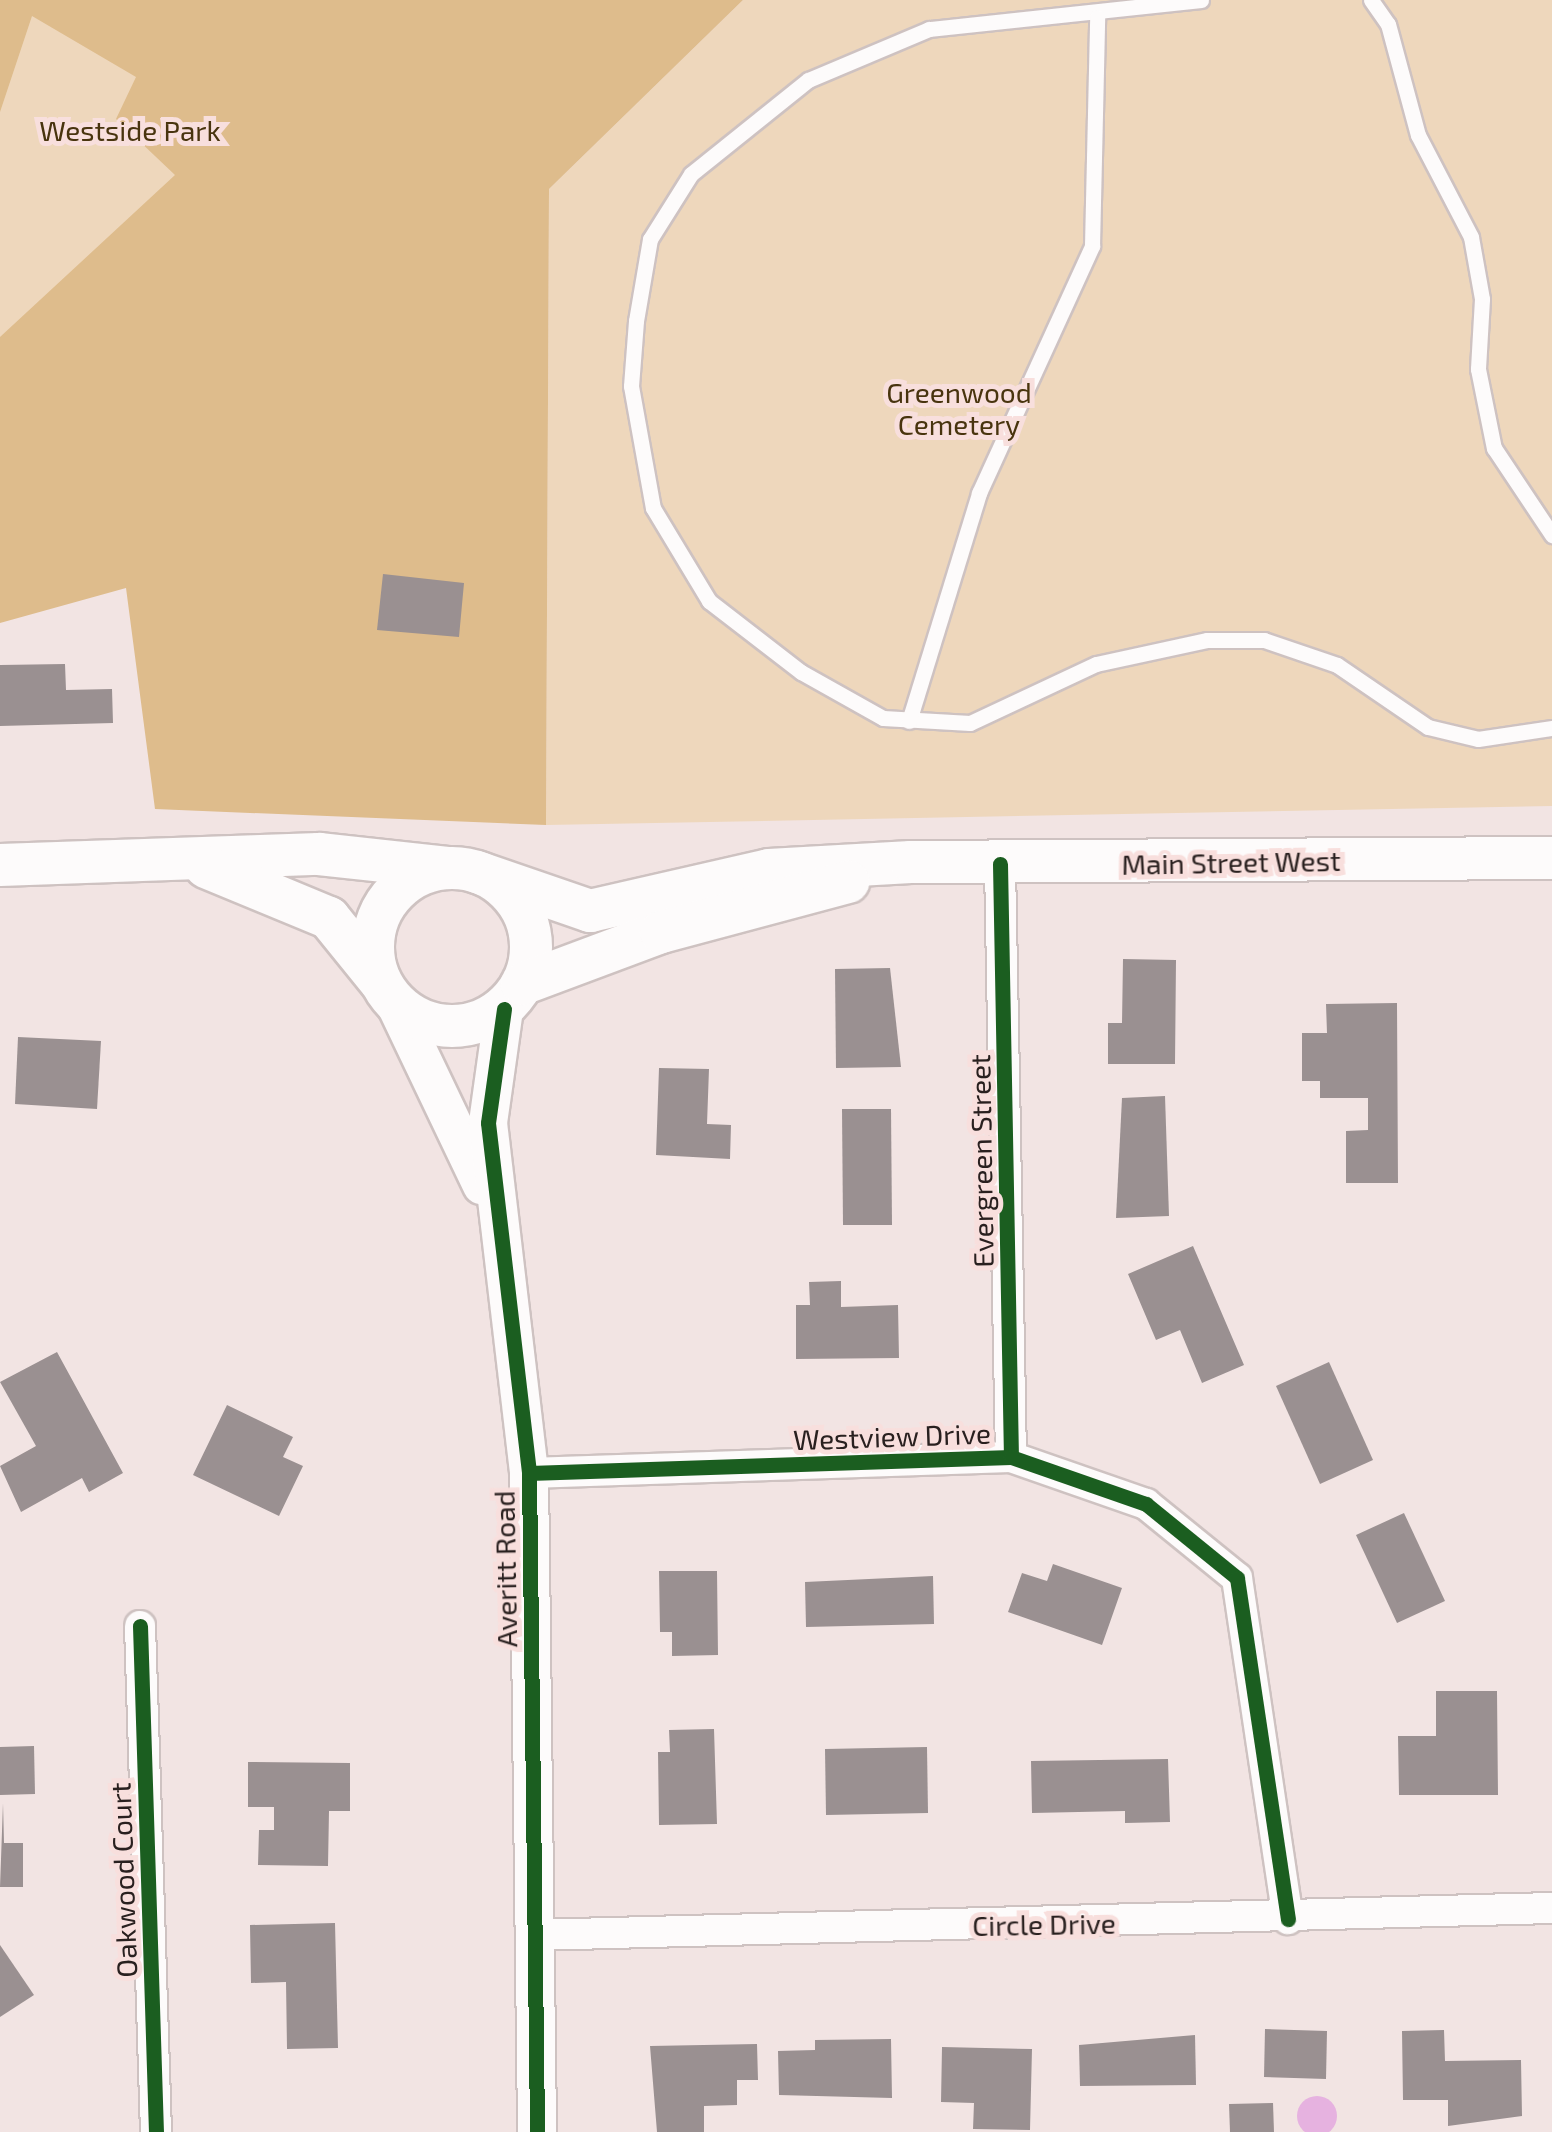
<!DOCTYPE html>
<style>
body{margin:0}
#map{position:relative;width:1552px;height:2132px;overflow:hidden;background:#f2e4e3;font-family:"Exo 2",sans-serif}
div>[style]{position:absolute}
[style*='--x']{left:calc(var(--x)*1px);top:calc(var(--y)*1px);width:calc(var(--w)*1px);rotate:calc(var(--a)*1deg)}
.green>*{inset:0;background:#eed7bc}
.forest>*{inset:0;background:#debc8c}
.water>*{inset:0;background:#e6b2e0}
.round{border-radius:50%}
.building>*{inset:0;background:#9a9091}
.roads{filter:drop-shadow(2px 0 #cec2c1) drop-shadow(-2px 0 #cec2c1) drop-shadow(0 2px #cec2c1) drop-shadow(0 -2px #cec2c1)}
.service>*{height:15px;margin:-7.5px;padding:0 7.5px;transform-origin:7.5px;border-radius:7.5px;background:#fdfbfb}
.minor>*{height:30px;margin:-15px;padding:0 15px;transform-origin:15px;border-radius:15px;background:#fdfbfb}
.tertiary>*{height:38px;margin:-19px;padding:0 19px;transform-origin:19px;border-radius:19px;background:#fdfbfb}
.secondary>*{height:42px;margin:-21px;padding:0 21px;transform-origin:21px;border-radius:21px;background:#fdfbfb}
.secondary>.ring{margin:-21px;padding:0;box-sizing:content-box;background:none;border:42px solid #fdfbfb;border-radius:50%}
.cycleway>*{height:15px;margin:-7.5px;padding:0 7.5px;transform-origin:7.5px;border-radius:7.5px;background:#1b5e20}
span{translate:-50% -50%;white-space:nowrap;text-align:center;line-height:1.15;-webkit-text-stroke:10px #f8dfdd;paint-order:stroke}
.park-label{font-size:28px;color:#48340e}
.street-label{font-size:28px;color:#29201f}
</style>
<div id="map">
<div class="green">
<div style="clip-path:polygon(0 0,531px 0,0 470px)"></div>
<div style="clip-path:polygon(743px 0,1552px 0,1552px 806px,546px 825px,549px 189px)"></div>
</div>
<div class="forest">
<div style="clip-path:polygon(0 0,743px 0,549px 189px,546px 825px,155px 809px,126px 588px,0 623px,0 337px,175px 175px,116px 119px,136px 77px,32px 16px,0 112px)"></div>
</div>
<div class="water">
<div class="round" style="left:1297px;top:2096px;width:40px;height:40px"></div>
</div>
<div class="building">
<div style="clip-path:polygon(383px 574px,464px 583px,459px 637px,377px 630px)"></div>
<div style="clip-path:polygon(65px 664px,66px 690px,112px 689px,113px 723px,0 726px,0 665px)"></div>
<div style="clip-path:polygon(1123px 959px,1176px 960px,1175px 1064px,1108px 1064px,1108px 1023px,1122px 1023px)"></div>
<div style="clip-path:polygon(890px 968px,901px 1067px,836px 1068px,835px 969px)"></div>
<div style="clip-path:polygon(1397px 1003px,1398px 1183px,1346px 1183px,1346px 1131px,1368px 1130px,1368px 1098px,1320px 1098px,1320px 1081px,1302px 1081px,1302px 1033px,1327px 1033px,1326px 1004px)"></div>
<div style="clip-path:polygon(18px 1037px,101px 1041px,97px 1109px,15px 1104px)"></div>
<div style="clip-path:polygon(659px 1068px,709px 1069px,707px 1124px,731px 1125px,730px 1159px,656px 1155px)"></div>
<div style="clip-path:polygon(1165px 1096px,1169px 1216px,1116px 1218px,1122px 1098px)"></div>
<div style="clip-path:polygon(842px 1109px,891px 1109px,892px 1225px,843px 1225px)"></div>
<div style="clip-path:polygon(1193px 1246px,1244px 1365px,1202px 1383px,1180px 1330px,1156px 1340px,1128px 1274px)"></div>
<div style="clip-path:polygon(841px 1281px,841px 1307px,898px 1305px,899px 1358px,796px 1359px,796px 1305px,810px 1305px,809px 1282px)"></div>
<div style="clip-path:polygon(57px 1352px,123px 1473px,89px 1492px,82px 1478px,21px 1512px,0 1466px,36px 1446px,0 1382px)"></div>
<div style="clip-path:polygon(1329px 1362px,1373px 1460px,1320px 1484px,1276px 1386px)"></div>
<div style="clip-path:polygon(227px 1405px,293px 1437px,283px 1457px,303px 1466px,279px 1516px,193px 1475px)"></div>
<div style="clip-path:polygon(1404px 1513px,1445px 1601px,1397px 1623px,1356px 1535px)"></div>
<div style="clip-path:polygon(1053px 1564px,1122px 1588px,1102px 1645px,1008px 1612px,1022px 1573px,1047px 1581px)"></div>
<div style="clip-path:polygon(659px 1571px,717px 1571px,718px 1655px,672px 1656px,672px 1632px,660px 1632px)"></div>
<div style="clip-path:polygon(933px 1576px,934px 1624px,806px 1627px,805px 1582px)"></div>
<div style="clip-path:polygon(1436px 1691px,1497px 1691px,1498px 1795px,1399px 1795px,1398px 1736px,1436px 1736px)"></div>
<div style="clip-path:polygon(714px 1729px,717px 1824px,659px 1825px,658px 1752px,670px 1752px,669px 1730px)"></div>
<div style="clip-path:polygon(34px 1746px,35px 1794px,0 1795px,0 1747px)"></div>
<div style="clip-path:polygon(927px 1747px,928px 1813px,826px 1815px,825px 1749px)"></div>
<div style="clip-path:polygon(1168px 1759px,1170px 1822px,1125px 1823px,1125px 1811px,1032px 1813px,1031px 1761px)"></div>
<div style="clip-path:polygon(248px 1762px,350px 1763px,350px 1811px,329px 1811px,328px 1866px,258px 1865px,259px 1830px,274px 1830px,274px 1807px,248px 1807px)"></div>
<div style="clip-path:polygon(3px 1803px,4px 1843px,23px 1843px,23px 1887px,0 1887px)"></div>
<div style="clip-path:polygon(335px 1923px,338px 2048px,287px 2049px,286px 1982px,251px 1983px,250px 1925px)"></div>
<div style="clip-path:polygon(0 1945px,34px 1995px,0 2017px)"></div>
<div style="clip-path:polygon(1265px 2029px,1327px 2031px,1326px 2079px,1264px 2077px)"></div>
<div style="clip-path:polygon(1444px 2030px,1445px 2061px,1521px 2060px,1522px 2116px,1448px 2126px,1448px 2100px,1403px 2100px,1402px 2031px)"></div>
<div style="clip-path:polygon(1195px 2035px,1196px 2085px,1080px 2086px,1079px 2045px)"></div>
<div style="clip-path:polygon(891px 2039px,892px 2098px,779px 2095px,778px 2051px,815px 2050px,815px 2040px)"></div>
<div style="clip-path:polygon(757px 2044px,758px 2080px,737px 2080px,737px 2105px,704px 2106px,704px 2132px,657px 2132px,650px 2046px)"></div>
<div style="clip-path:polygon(942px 2047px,1032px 2049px,1030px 2130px,973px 2129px,974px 2103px,941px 2102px)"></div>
<div style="clip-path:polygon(1273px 2103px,1274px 2132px,1230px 2132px,1229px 2104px)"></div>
</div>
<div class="roads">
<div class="service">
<div style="--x:1201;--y:0;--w:274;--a:173.9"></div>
<div style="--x:929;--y:29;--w:131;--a:157.1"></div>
<div style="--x:808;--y:80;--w:150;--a:141.2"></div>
<div style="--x:691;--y:174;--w:77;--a:122.2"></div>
<div style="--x:650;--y:239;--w:83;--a:99.7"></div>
<div style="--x:636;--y:321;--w:65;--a:94.4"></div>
<div style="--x:631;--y:386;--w:124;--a:79.8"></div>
<div style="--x:653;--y:508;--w:109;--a:58.9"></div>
<div style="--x:709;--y:601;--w:116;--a:37.7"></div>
<div style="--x:801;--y:672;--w:94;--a:29.3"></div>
<div style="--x:883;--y:718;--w:87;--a:3.3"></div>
<div style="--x:970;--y:723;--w:139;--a:-25.1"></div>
<div style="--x:1096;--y:664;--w:114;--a:-12.2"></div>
<div style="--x:1207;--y:640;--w:57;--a:0"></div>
<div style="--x:1264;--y:640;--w:77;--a:18.9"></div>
<div style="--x:1337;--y:665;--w:110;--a:34.3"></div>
<div style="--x:1428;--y:727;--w:51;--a:13.5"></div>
<div style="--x:1478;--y:739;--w:75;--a:-8.5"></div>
<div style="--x:1371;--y:0;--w:29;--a:55"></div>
<div style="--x:1388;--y:24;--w:115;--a:74.9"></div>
<div style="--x:1418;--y:135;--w:115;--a:62.5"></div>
<div style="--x:1471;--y:237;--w:63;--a:79.9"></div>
<div style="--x:1482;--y:299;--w:70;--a:93.3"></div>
<div style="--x:1478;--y:369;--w:81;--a:78.6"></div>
<div style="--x:1494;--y:448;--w:105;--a:56.3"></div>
<div style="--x:909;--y:721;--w:239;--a:-72.9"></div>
<div style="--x:979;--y:493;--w:272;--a:-65.4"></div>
<div style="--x:1092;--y:246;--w:229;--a:-88.7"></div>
</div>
<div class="minor">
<div style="--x:1000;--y:864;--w:593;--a:88.94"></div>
<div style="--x:529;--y:1473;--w:482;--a:-1.9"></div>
<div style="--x:1011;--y:1457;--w:143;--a:19.2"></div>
<div style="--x:1146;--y:1504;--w:117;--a:39.1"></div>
<div style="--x:1237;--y:1578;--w:345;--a:81.5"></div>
<div style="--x:140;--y:1626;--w:506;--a:88.19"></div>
<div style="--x:535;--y:1935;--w:1017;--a:-1.52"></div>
</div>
<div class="tertiary">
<div style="--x:395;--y:1003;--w:202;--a:64.5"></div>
<div style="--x:504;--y:1009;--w:115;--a:98"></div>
<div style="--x:488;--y:1123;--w:352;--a:83.3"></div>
<div style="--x:529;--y:1473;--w:659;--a:89.3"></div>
</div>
<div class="secondary">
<div style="--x:0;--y:865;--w:319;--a:-2"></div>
<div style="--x:319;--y:854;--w:129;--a:6.2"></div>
<div style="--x:206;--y:867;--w:133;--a:22.5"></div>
<div style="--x:329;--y:918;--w:81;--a:51"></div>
<div class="ring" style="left:373px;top:868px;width:116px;height:116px"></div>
<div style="--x:477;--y:872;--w:120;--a:19"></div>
<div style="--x:590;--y:911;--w:184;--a:-12.9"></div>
<div style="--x:769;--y:870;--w:142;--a:-3.2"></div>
<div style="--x:911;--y:862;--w:641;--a:-0.36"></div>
<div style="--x:522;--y:984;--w:148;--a:-20.5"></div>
<div style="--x:661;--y:932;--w:194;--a:-15"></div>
</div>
</div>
<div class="cycleway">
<div style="--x:1000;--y:864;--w:593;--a:88.94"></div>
<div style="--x:504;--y:1009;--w:115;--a:98"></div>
<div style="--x:488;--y:1123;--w:352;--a:83.3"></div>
<div style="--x:529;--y:1473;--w:659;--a:89.3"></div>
<div style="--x:529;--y:1473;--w:482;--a:-1.9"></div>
<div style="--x:1011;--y:1457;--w:143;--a:19.2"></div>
<div style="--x:1146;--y:1504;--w:117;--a:39.1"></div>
<div style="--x:1237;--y:1578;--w:345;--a:81.5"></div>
<div style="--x:140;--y:1626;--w:506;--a:88.19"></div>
</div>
<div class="park-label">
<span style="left:130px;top:130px">Westside Park</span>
<span style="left:959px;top:408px">Greenwood<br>Cemetery</span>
</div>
<div class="street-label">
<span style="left:1231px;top:862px;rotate:-1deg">Main Street West</span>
<span style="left:981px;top:1161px;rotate:-91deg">Evergreen Street</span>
<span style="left:892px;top:1436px;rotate:-2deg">Westview Drive</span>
<span style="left:505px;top:1569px;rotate:-91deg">Averitt Road</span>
<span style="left:123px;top:1880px;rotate:-92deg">Oakwood Court</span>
<span style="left:1044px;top:1924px;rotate:-1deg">Circle Drive</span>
</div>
</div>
